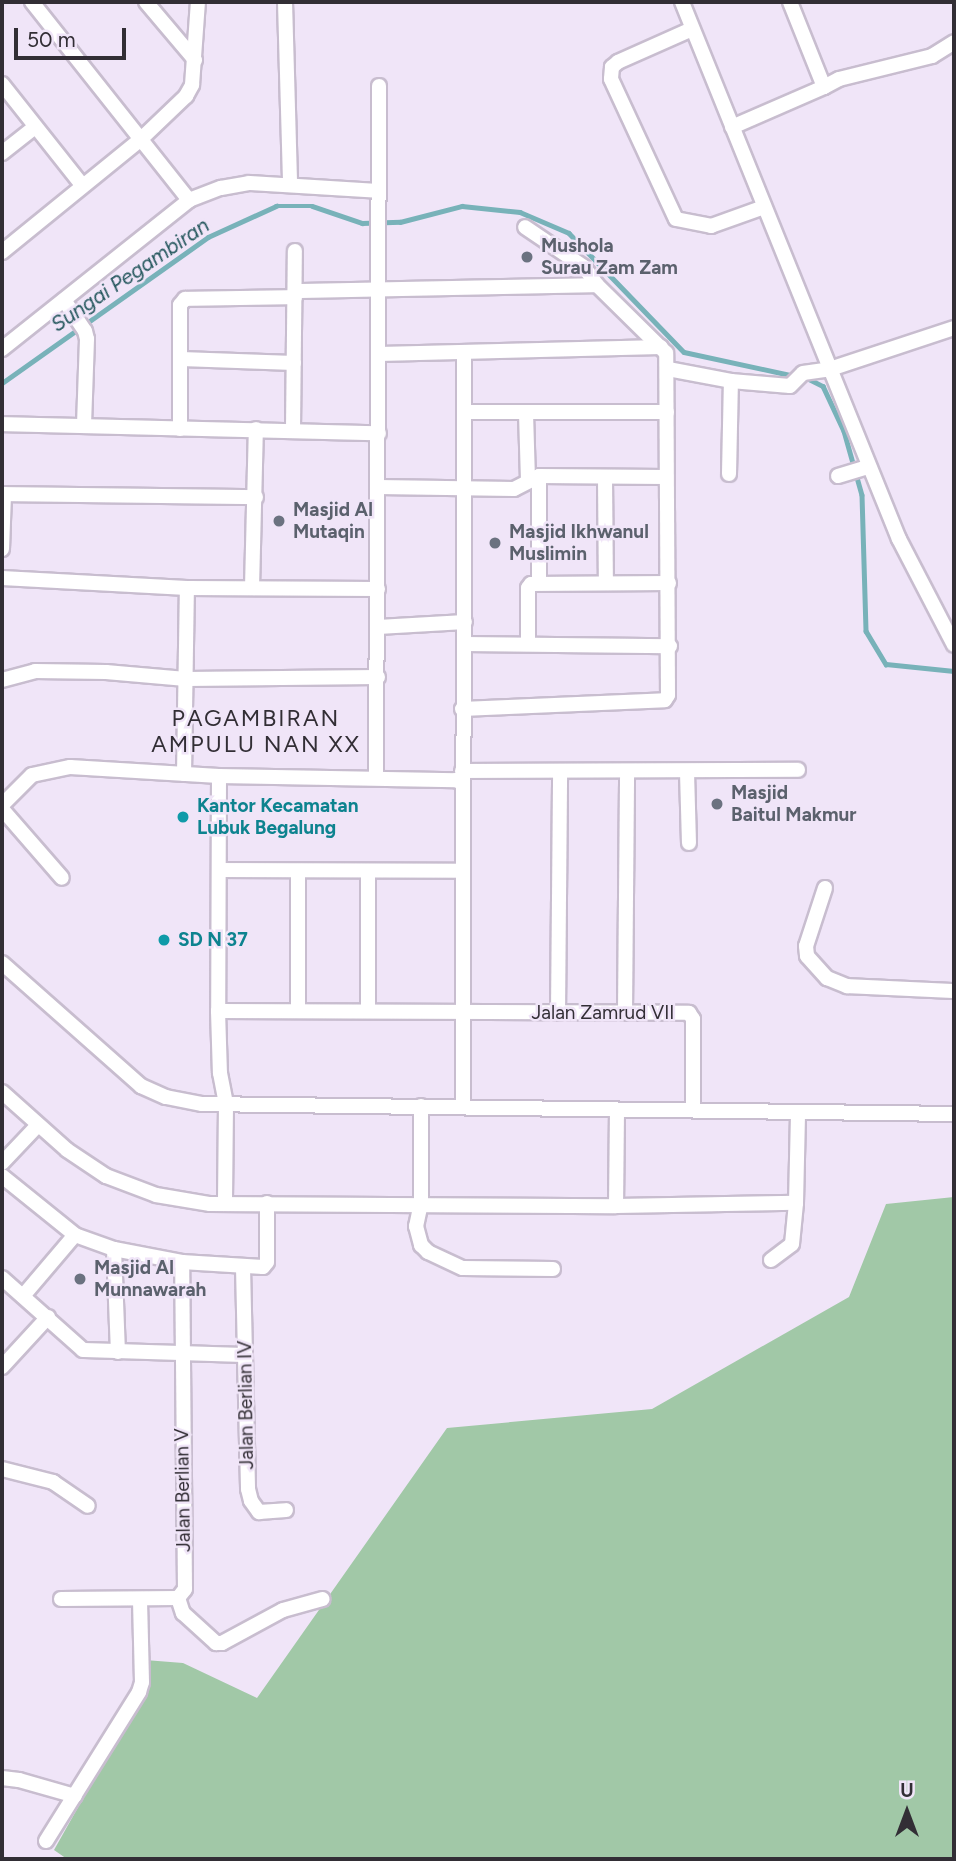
<!DOCTYPE html>
<style>
body{margin:0}
#map{position:relative;width:956px;height:1861px;overflow:hidden;background:#f0e5f8;font-family:Figtree,sans-serif}
div>[style]{position:absolute}
[style*='--x']{left:calc(var(--x)*1px);top:calc(var(--y)*1px);width:calc(var(--w)*1px);rotate:calc(var(--a)*1deg)}
.forest>*{inset:0;background:#a1c8a7}
.stream>*{height:4.5px;margin:-2.25px;padding:0 2.25px;transform-origin:2.25px;border-radius:2.25px;background:#78b2b9}
.roads{filter:drop-shadow(2px 0 #c8bdcf) drop-shadow(-2px 0 #c8bdcf) drop-shadow(0 2px #c8bdcf) drop-shadow(0 -2px #c8bdcf)}
.street>*{height:14px;margin:-7px;padding:0 7px;transform-origin:7px;border-radius:7px;background:#fff}
.dots>*{width:19px;height:19px;translate:-50% -50%;box-sizing:border-box;border:4px solid #f0e5f8;border-radius:50%}
span{translate:-50% -50%;white-space:nowrap;text-align:center;line-height:1.15;-webkit-text-stroke:5px #f0e5f8;paint-order:stroke}
.worship-label{font-size:19px;color:#5b616d;font-weight:700}
.left{translate:0 -50%;text-align:left}
.culture-label{font-size:19px;color:#0d838f;font-weight:700}
.street-label{font-size:19px;color:#322e35}
.water-label{font-size:21px;color:#23565c;font-style:italic}
.quarter-label{font-size:23px;color:#322e35;letter-spacing:2px}
.frame{position:absolute;inset:0;border:4px solid #322e35;pointer-events:none}
.north{position:absolute;left:872px;top:1777px;width:70px;height:70px;-webkit-text-stroke:5px #f0e5f8;paint-order:stroke;rotate:0deg;font-size:19px;font-weight:700;line-height:28px;text-align:center;color:#322e35}
.north::after{content:'';display:block;margin:auto;width:24px;height:32px;background:#322e35;clip-path:polygon(50% 0,100% 100%,50% 72%,0 100%)}
.scale{position:absolute;left:14px;top:28px;width:112px;height:32px;box-sizing:border-box;border:4px solid #322e35;border-top:0;padding-left:9px;font-size:21px;line-height:24px;white-space:nowrap;color:#322e35;-webkit-text-stroke:5px #f0e5f8;paint-order:stroke}
</style>
<div id="map">
<div class="forest">
<div style="clip-path:polygon(954px 1197px,954px 1859px,67px 1859px,54px 1850px,144px 1690px,145px 1660px,183px 1663px,257px 1698px,447px 1428px,652px 1409px,849px 1297px,886px 1204px)"></div>
</div>
<div class="stream">
<div style="--x:807;--y:378;--w:18;--a:27"></div>
<div style="--x:823;--y:386;--w:50;--a:65"></div>
<div style="--x:844;--y:431;--w:66;--a:74.3"></div>
<div style="--x:862;--y:495;--w:136;--a:88.3"></div>
<div style="--x:866;--y:631;--w:39;--a:59"></div>
<div style="--x:886;--y:664;--w:68;--a:5.9"></div>
<div style="--x:2;--y:383;--w:252;--a:-35.3"></div>
<div style="--x:208;--y:237;--w:75;--a:-24.5"></div>
<div style="--x:276;--y:206;--w:36;--a:0"></div>
<div style="--x:312;--y:206;--w:53;--a:18.8"></div>
<div style="--x:362;--y:223;--w:38;--a:-2"></div>
<div style="--x:400;--y:222;--w:64;--a:-14.5"></div>
<div style="--x:462;--y:206;--w:58;--a:5.9"></div>
<div style="--x:520;--y:212;--w:53;--a:23.2"></div>
<div style="--x:569;--y:233;--w:165;--a:46"></div>
<div style="--x:684;--y:352;--w:114;--a:12.2"></div>
</div>
<div class="roads">
<div class="street">
<div style="--x:32;--y:2;--w:253;--a:51.6"></div>
<div style="--x:146;--y:2;--w:76;--a:49.8"></div>
<div style="--x:285;--y:2;--w:181;--a:88.4"></div>
<div style="--x:682;--y:2;--w:579;--a:68"></div>
<div style="--x:899;--y:539;--w:119;--a:62.6"></div>
<div style="--x:692;--y:29;--w:81;--a:156"></div>
<div style="--x:618;--y:62;--w:8;--a:140"></div>
<div style="--x:612;--y:67;--w:12;--a:95"></div>
<div style="--x:611;--y:79;--w:154;--a:65.1"></div>
<div style="--x:676;--y:219;--w:36;--a:11"></div>
<div style="--x:711;--y:226;--w:56;--a:-19.7"></div>
<div style="--x:2;--y:84;--w:129;--a:51.6"></div>
<div style="--x:824;--y:87;--w:17;--a:-28"></div>
<div style="--x:839;--y:79;--w:96;--a:-13.9"></div>
<div style="--x:932;--y:56;--w:26;--a:-32"></div>
<div style="--x:732;--y:127;--w:100;--a:-23.5"></div>
<div style="--x:824;--y:87;--w:92;--a:-111.8"></div>
<div style="--x:2;--y:153;--w:42;--a:-38.2"></div>
<div style="--x:2;--y:252;--w:178;--a:-39.1"></div>
<div style="--x:140;--y:140;--w:64;--a:-43.7"></div>
<div style="--x:186;--y:96;--w:13;--a:-61"></div>
<div style="--x:192;--y:85;--w:83;--a:-85.9"></div>
<div style="--x:295;--y:291;--w:302;--a:-1.1"></div>
<div style="--x:64;--y:300;--w:37;--a:56"></div>
<div style="--x:85;--y:331;--w:8;--a:76"></div>
<div style="--x:87;--y:339;--w:87;--a:92"></div>
<div style="--x:2;--y:349;--w:239;--a:-38.5"></div>
<div style="--x:189;--y:200;--w:34;--a:-21"></div>
<div style="--x:221;--y:188;--w:28;--a:-10"></div>
<div style="--x:249;--y:183;--w:130;--a:3.5"></div>
<div style="--x:379;--y:354;--w:282;--a:-1.4"></div>
<div style="--x:181;--y:359;--w:113;--a:2"></div>
<div style="--x:668;--y:369;--w:64;--a:10.8"></div>
<div style="--x:731;--y:381;--w:59;--a:4.8"></div>
<div style="--x:790;--y:386;--w:18;--a:-45"></div>
<div style="--x:803;--y:373;--w:27;--a:-8"></div>
<div style="--x:830;--y:369;--w:131;--a:-18.3"></div>
<div style="--x:464;--y:412;--w:203;--a:0"></div>
<div style="--x:526;--y:413;--w:68;--a:88.3"></div>
<div style="--x:2;--y:424;--w:377;--a:1.4"></div>
<div style="--x:180;--y:429;--w:124;--a:-90"></div>
<div style="--x:180;--y:305;--w:8;--a:-50"></div>
<div style="--x:185;--y:299;--w:110;--a:-1"></div>
<div style="--x:293;--y:429;--w:178;--a:-89.4"></div>
<div style="--x:729;--y:474;--w:93;--a:-88.8"></div>
<div style="--x:539;--y:476;--w:106;--a:90"></div>
<div style="--x:838;--y:476;--w:31;--a:-17"></div>
<div style="--x:605;--y:478;--w:105;--a:89.5"></div>
<div style="--x:378;--y:487;--w:136;--a:0.8"></div>
<div style="--x:514;--y:489;--w:28;--a:-27"></div>
<div style="--x:539;--y:476;--w:126;--a:0.5"></div>
<div style="--x:2;--y:494;--w:254;--a:0.7"></div>
<div style="--x:2;--y:549;--w:55;--a:-87.9"></div>
<div style="--x:2;--y:578;--w:185;--a:3.1"></div>
<div style="--x:187;--y:588;--w:191;--a:0.3"></div>
<div style="--x:252;--y:588;--w:159;--a:-88.6"></div>
<div style="--x:378;--y:627;--w:87;--a:-3.3"></div>
<div style="--x:465;--y:644;--w:205;--a:0.6"></div>
<div style="--x:528;--y:644;--w:56;--a:-90"></div>
<div style="--x:528;--y:588;--w:5;--a:-53"></div>
<div style="--x:531;--y:584;--w:138;--a:-0.4"></div>
<div style="--x:2;--y:680;--w:34;--a:-15"></div>
<div style="--x:35;--y:671;--w:71;--a:0.8"></div>
<div style="--x:106;--y:672;--w:80;--a:5"></div>
<div style="--x:186;--y:679;--w:192;--a:-0.6"></div>
<div style="--x:462;--y:709;--w:203;--a:-2.5"></div>
<div style="--x:665;--y:700;--w:6;--a:-59"></div>
<div style="--x:668;--y:695;--w:342;--a:-90.3"></div>
<div style="--x:666;--y:353;--w:97;--a:-135.4"></div>
<div style="--x:597;--y:285;--w:22;--a:-126"></div>
<div style="--x:584;--y:267;--w:71;--a:-145.9"></div>
<div style="--x:462;--y:771;--w:336;--a:-0.2"></div>
<div style="--x:687;--y:772;--w:71;--a:88.4"></div>
<div style="--x:184;--y:774;--w:186;--a:-89.1"></div>
<div style="--x:219;--y:776;--w:235;--a:90.2"></div>
<div style="--x:218;--y:1011;--w:62;--a:88.2"></div>
<div style="--x:220;--y:1073;--w:33;--a:79"></div>
<div style="--x:226;--y:1105;--w:99;--a:90.6"></div>
<div style="--x:376;--y:778;--w:692;--a:-89.75"></div>
<div style="--x:2;--y:805;--w:42;--a:-45"></div>
<div style="--x:32;--y:775;--w:39;--a:-12"></div>
<div style="--x:70;--y:767;--w:149;--a:3.5"></div>
<div style="--x:219;--y:776;--w:237;--a:1"></div>
<div style="--x:456;--y:780;--w:7;--a:27"></div>
<div style="--x:2;--y:809;--w:91;--a:49"></div>
<div style="--x:220;--y:870;--w:242;--a:0.2"></div>
<div style="--x:368;--y:871;--w:140;--a:90"></div>
<div style="--x:825;--y:888;--w:61;--a:108.1"></div>
<div style="--x:806;--y:946;--w:10;--a:84"></div>
<div style="--x:807;--y:956;--w:30;--a:48"></div>
<div style="--x:827;--y:978;--w:22;--a:22"></div>
<div style="--x:847;--y:986;--w:107;--a:2.7"></div>
<div style="--x:2;--y:963;--w:186;--a:41.5"></div>
<div style="--x:141;--y:1086;--w:27;--a:24"></div>
<div style="--x:166;--y:1097;--w:37;--a:11"></div>
<div style="--x:202;--y:1104;--w:752;--a:0.76"></div>
<div style="--x:218;--y:1011;--w:471;--a:0.2"></div>
<div style="--x:689;--y:1013;--w:7;--a:56"></div>
<div style="--x:693;--y:1019;--w:90;--a:90"></div>
<div style="--x:298;--y:1011;--w:140;--a:-90"></div>
<div style="--x:625;--y:1012;--w:239;--a:-89.5"></div>
<div style="--x:558;--y:1013;--w:242;--a:-89.5"></div>
<div style="--x:2;--y:1092;--w:87;--a:41.7"></div>
<div style="--x:67;--y:1150;--w:47;--a:33.7"></div>
<div style="--x:106;--y:1176;--w:53;--a:20.8"></div>
<div style="--x:156;--y:1195;--w:55;--a:9.5"></div>
<div style="--x:210;--y:1204;--w:406;--a:0.3"></div>
<div style="--x:616;--y:1206;--w:180;--a:-1"></div>
<div style="--x:796;--y:1203;--w:91;--a:-88.7"></div>
<div style="--x:421;--y:1106;--w:97;--a:90"></div>
<div style="--x:421;--y:1203;--w:24;--a:102"></div>
<div style="--x:416;--y:1226;--w:20;--a:75"></div>
<div style="--x:421;--y:1245;--w:10;--a:45"></div>
<div style="--x:428;--y:1252;--w:38;--a:25"></div>
<div style="--x:463;--y:1268;--w:90;--a:0.6"></div>
<div style="--x:463;--y:1106;--w:754;--a:-89.92"></div>
<div style="--x:2;--y:1163;--w:52;--a:-46.5"></div>
<div style="--x:2;--y:1176;--w:94;--a:38.9"></div>
<div style="--x:75;--y:1235;--w:41;--a:19.7"></div>
<div style="--x:114;--y:1249;--w:69;--a:10.8"></div>
<div style="--x:182;--y:1262;--w:81;--a:3.5"></div>
<div style="--x:263;--y:1267;--w:6;--a:-51"></div>
<div style="--x:267;--y:1262;--w:59;--a:-90"></div>
<div style="--x:616;--y:1206;--w:95;--a:-89.4"></div>
<div style="--x:114;--y:1249;--w:103;--a:87.8"></div>
<div style="--x:771;--y:1260;--w:26;--a:-37"></div>
<div style="--x:792;--y:1244;--w:41;--a:-84.4"></div>
<div style="--x:243;--y:1267;--w:222;--a:88.7"></div>
<div style="--x:248;--y:1489;--w:12;--a:76"></div>
<div style="--x:251;--y:1501;--w:14;--a:54"></div>
<div style="--x:259;--y:1512;--w:27;--a:-4"></div>
<div style="--x:2;--y:1278;--w:108;--a:41.6"></div>
<div style="--x:83;--y:1350;--w:162;--a:1.8"></div>
<div style="--x:23;--y:1296;--w:80;--a:-49.6"></div>
<div style="--x:2;--y:1367;--w:68;--a:-47.4"></div>
<div style="--x:2;--y:1469;--w:53;--a:14.3"></div>
<div style="--x:53;--y:1482;--w:42;--a:34.4"></div>
<div style="--x:178;--y:1598;--w:16;--a:72"></div>
<div style="--x:183;--y:1613;--w:45;--a:42.3"></div>
<div style="--x:216;--y:1643;--w:6;--a:0"></div>
<div style="--x:222;--y:1643;--w:69;--a:-28.4"></div>
<div style="--x:283;--y:1610;--w:41;--a:-15.4"></div>
<div style="--x:61;--y:1599;--w:117;--a:-0.5"></div>
<div style="--x:178;--y:1598;--w:11;--a:-52"></div>
<div style="--x:185;--y:1589;--w:327;--a:-90.5"></div>
<div style="--x:2;--y:1778;--w:17;--a:7"></div>
<div style="--x:19;--y:1780;--w:58;--a:15.9"></div>
<div style="--x:46;--y:1841;--w:176;--a:-58"></div>
<div style="--x:139;--y:1692;--w:10;--a:-73"></div>
<div style="--x:142;--y:1682;--w:83;--a:-91.4"></div>
</div>
</div>
<div class="dots">
<div style="left:527px;top:257px;background:#6b7280"></div>
<div style="left:279px;top:521px;background:#6b7280"></div>
<div style="left:495px;top:543px;background:#6b7280"></div>
<div style="left:717px;top:804px;background:#6b7280"></div>
<div style="left:183px;top:817px;background:#0f9aa8"></div>
<div style="left:164px;top:940px;background:#0f9aa8"></div>
<div style="left:80px;top:1279px;background:#6b7280"></div>
</div>
<div class="worship-label">
<span class="left" style="left:541px;top:257px">Mushola<br>Surau Zam Zam</span>
<span class="left" style="left:293px;top:521px">Masjid Al<br>Mutaqin</span>
<span class="left" style="left:509px;top:543px">Masjid Ikhwanul<br>Muslimin</span>
<span class="left" style="left:731px;top:804px">Masjid<br>Baitul Makmur</span>
<span class="left" style="left:94px;top:1279px">Masjid Al<br>Munnawarah</span>
</div>
<div class="culture-label">
<span class="left" style="left:197px;top:817px">Kantor Kecamatan<br>Lubuk Begalung</span>
<span class="left" style="left:178px;top:940px">SD N 37</span>
</div>
<div class="street-label">
<span style="left:603px;top:1013px">Jalan Zamrud VII</span>
<span style="left:246px;top:1405px;rotate:-91deg">Jalan Berlian IV</span>
<span style="left:183px;top:1490px;rotate:-91deg">Jalan Berlian V</span>
</div>
<div class="water-label">
<span style="left:130px;top:275px;rotate:-34deg">Sungai Pegambiran</span>
</div>
<div class="quarter-label">
<span style="left:256px;top:731px">PAGAMBIRAN<br>AMPULU NAN XX</span>
</div>
<div class="frame"></div>
<div class="north">U</div>
<div class="scale">50 m</div>
</div>
